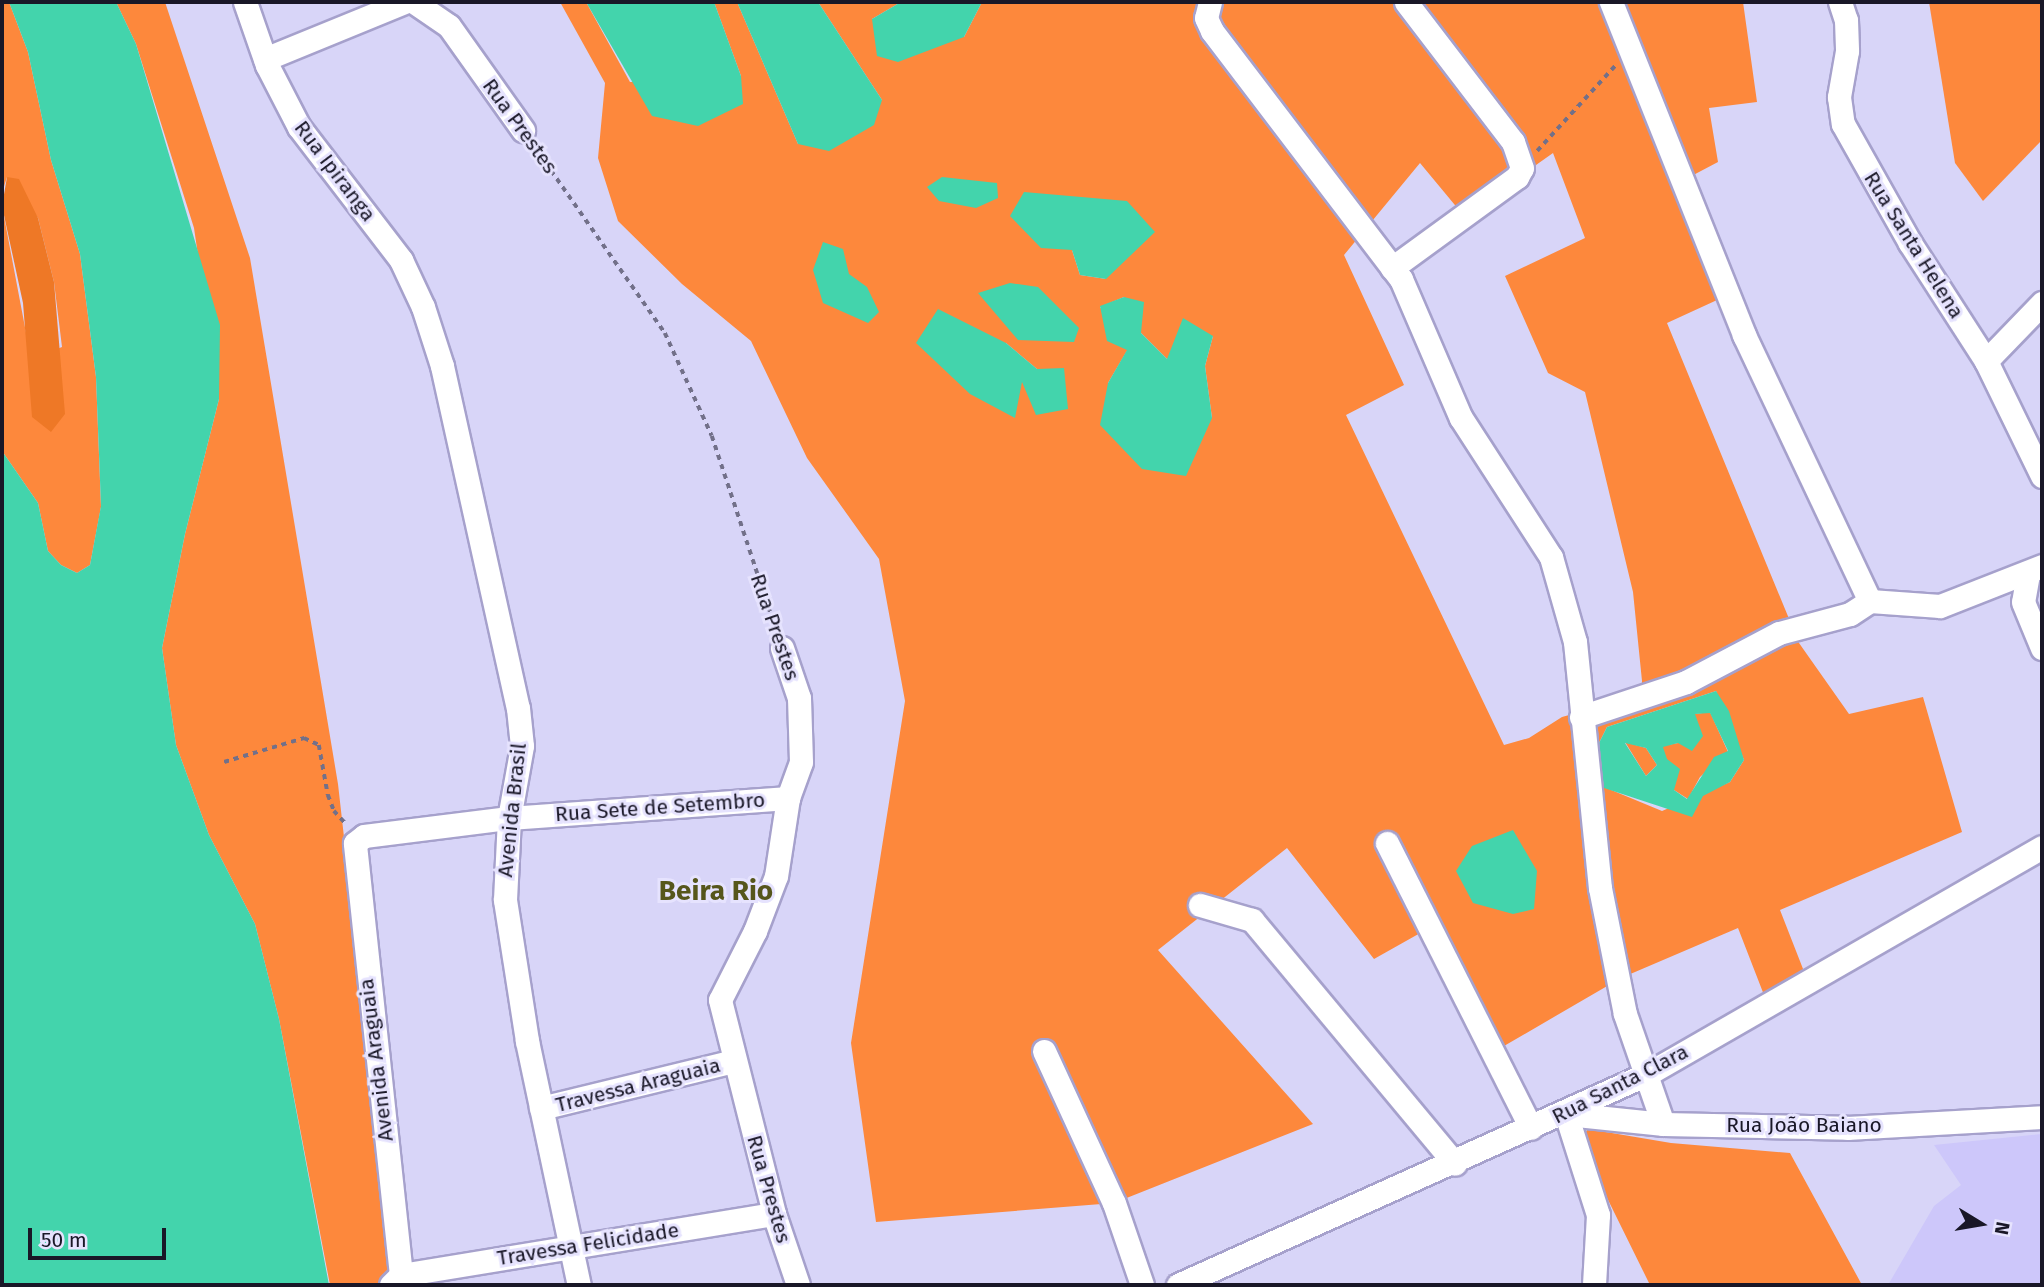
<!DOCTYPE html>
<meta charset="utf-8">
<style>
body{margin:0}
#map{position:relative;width:2044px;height:1287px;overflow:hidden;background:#d8d5f8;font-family:"Fira Sans",sans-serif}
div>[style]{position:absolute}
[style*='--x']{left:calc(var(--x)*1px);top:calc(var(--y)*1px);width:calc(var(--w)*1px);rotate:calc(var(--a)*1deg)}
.built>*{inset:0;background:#cdc7fa}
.green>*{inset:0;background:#fd883c}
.forest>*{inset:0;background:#ee7826}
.water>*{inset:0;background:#43d4ac}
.path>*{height:3.5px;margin-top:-1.75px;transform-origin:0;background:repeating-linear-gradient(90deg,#727089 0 5px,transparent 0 10px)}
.roads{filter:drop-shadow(2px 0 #a6a1cc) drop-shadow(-2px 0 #a6a1cc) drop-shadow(0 2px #a6a1cc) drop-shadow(0 -2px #a6a1cc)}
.minor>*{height:23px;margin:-11.5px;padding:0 11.5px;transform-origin:11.5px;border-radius:11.5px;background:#fff}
span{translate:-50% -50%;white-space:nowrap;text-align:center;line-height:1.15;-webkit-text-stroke:6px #e6e3fe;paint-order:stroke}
.street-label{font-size:21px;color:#191727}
.district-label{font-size:28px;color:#56561b;font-weight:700}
.frame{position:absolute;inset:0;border:4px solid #191727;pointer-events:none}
.north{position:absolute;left:1946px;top:1189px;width:70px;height:70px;-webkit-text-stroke:5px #e6e3fe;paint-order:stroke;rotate:101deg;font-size:19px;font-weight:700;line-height:28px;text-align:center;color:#191727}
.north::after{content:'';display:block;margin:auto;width:24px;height:32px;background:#191727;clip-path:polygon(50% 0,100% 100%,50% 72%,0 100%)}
.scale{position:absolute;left:28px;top:1228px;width:138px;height:32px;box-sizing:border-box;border:4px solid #191727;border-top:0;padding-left:9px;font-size:21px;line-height:24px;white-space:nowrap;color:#191727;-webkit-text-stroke:5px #e6e3fe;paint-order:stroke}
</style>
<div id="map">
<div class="built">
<div style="clip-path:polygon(2042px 1134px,2042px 1285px,1888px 1285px,1934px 1206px,1961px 1185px,1934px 1145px)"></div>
</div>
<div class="green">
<div style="clip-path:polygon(2px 2px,9px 2px,28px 52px,51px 160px,80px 254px,96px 377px,101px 507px,90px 565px,77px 573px,61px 565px,48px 551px,38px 503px,2px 451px,2px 206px,31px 359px,62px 347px,54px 282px,38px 218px,7px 177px,2px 193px)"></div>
<div style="clip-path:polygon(116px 2px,165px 2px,250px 258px,338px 784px,392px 1262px,387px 1285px,330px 1285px,279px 1019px,255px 924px,209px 835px,176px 745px,162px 648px,185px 534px,219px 399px,194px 228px,136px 44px)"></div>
<div style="clip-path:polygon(evenodd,560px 2px,586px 2px,630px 82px,741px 76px,714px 2px,737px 2px,798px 144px,882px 100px,818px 2px,901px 2px,872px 19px,964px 37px,982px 2px,1743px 2px,1757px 102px,1709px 108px,1718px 162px,1682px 181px,1728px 295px,1667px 323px,1799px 643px,1849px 714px,1923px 697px,1962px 832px,1780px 910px,1805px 974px,1764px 995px,1738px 928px,1621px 978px,1504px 1046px,1438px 923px,1374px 959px,1287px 848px,1158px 950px,1313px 1124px,1114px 1203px,876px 1222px,851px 1043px,905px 701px,879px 559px,807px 458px,751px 341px,682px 284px,618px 221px,598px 158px,605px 83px,560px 2px,1553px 153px,1585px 238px,1505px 276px,1548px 373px,1585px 392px,1633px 592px,1642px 681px,1641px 695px,1562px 717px,1529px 738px,1504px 745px,1346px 415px,1404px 385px,1344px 255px,1420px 163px,1464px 216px,1553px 153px,560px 2px,1072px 250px,1106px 279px,1080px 275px,1072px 250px,560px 2px,1124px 297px,1141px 333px,1167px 359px,1213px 336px,1205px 366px,1212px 418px,1108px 383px,1128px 349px,1100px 307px,1124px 297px,560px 2px,1006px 343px,1037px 369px,1021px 381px,1014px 418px,1006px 343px,560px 2px,1716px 691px,1744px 760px,1730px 782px,1662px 811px,1604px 787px,1598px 745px,1607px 727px,1716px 691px)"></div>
<div style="clip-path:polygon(1929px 2px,2042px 2px,2042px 140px,1983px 201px,1955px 163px)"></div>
<div style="clip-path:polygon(1710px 712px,1728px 752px,1700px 777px,1688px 799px,1674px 790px,1662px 746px,1678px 743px,1695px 714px)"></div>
<div style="clip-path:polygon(1625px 742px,1646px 748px,1657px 765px,1646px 776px)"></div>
<div style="clip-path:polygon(1588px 1129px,1671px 1143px,1790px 1153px,1862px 1285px,1650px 1285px,1579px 1141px)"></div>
</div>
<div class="forest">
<div style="clip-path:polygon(7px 177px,19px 179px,38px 218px,54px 282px,65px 414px,51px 432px,32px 417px,23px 303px,2px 206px)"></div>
</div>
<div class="water">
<div style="clip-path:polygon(9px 2px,116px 2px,136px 44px,220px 325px,219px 399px,185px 534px,162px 648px,176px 745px,209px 835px,255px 924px,279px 1019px,329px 1285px,2px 1285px,2px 451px,38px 503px,48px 551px,61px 565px,77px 573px,90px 565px,101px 506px,96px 377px,80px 254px,51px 160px,28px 52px)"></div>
<div style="clip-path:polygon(586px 2px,714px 2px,741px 76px,743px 104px,698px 126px,652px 116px)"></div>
<div style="clip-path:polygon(737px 2px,818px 2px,882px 100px,874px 125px,829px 151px,798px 144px)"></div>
<div style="clip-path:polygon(901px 2px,982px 2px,964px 37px,898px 62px,877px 56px,872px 19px)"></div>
<div style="clip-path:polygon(942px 177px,997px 183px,998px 198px,976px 208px,939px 201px,927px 187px)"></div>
<div style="clip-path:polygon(1024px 192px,1127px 201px,1155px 232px,1106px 279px,1080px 275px,1072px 250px,1041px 248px,1010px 216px)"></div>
<div style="clip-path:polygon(823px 242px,843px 249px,849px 274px,867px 287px,879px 312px,868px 323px,823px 303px,813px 270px)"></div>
<div style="clip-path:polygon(1010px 283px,1038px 287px,1079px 328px,1074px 342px,1018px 340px,978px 293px)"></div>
<div style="clip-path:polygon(1124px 297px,1144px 302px,1141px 333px,1167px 359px,1183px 318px,1213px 336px,1205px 366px,1212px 418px,1186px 476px,1142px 469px,1100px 425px,1108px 383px,1127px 350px,1107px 341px,1100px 306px)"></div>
<div style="clip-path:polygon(938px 309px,1006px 343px,1037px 369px,1064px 368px,1068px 409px,1036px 415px,1022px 382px,1015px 418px,970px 394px,916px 343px)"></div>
<div style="clip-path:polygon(evenodd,1716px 691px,1729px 711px,1744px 760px,1730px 782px,1703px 796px,1692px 817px,1604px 788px,1598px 745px,1607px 727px,1716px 691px,1710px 713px,1728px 751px,1714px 757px,1687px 799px,1674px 790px,1680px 769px,1667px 759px,1663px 747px,1678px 743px,1692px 751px,1703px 736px,1695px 714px,1710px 713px,1716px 691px,1625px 743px,1646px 748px,1657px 765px,1646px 776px,1625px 743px)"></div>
<div style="clip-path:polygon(1513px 830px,1537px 871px,1534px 909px,1513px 914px,1473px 903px,1456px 871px,1472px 846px)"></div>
</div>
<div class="path">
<div style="--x:534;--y:146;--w:228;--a:55"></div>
<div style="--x:665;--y:333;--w:113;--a:65.5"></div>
<div style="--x:712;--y:436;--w:204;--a:71.7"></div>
<div style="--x:1537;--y:151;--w:115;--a:-47.5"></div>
<div style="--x:224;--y:762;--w:84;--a:-16.7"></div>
<div style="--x:304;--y:738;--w:17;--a:25"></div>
<div style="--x:319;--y:745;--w:51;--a:79.8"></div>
<div style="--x:328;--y:795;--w:17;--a:69"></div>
<div style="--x:334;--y:811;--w:19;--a:47"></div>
</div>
<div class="roads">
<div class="minor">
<div style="--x:245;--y:2;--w:67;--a:70.8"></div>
<div style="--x:267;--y:65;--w:70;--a:62.7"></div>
<div style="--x:299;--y:127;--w:168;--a:52.5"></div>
<div style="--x:401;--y:260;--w:52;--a:64.9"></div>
<div style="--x:423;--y:307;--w:62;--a:72.1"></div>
<div style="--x:442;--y:366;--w:350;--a:77.5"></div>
<div style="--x:518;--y:708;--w:38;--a:84"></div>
<div style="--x:522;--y:746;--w:73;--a:100.2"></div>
<div style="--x:509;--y:818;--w:82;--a:92.8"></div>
<div style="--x:505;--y:900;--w:143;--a:81.1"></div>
<div style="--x:527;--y:1041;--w:249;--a:78"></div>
<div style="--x:414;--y:2;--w:42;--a:34.4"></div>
<div style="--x:449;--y:26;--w:128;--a:54.6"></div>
<div style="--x:1210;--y:2;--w:16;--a:104"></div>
<div style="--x:1206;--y:18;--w:14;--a:65"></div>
<div style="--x:1212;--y:31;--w:312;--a:52.7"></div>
<div style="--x:1401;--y:279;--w:151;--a:66.7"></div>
<div style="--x:1461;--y:418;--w:166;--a:57.1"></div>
<div style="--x:1551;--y:557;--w:88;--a:74.2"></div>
<div style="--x:1575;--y:642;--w:247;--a:84.2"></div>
<div style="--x:1600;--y:888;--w:128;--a:78.8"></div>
<div style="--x:1625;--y:1014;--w:116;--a:70.9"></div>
<div style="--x:1611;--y:2;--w:359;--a:68.2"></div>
<div style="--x:1744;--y:335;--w:294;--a:64.7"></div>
<div style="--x:1840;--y:2;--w:19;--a:72"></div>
<div style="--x:1846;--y:20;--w:31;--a:88"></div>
<div style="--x:1847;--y:51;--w:47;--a:99.9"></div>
<div style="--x:1839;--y:97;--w:27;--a:82"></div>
<div style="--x:1843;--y:124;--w:137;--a:60.6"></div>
<div style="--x:1910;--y:243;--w:140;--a:57.2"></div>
<div style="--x:1986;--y:361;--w:128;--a:64"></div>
<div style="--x:265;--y:59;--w:151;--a:-22.2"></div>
<div style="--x:1392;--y:268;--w:155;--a:-36.1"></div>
<div style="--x:1517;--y:177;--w:10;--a:-61"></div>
<div style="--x:1522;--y:168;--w:28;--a:-109"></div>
<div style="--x:1513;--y:142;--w:176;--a:-127.4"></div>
<div style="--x:1986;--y:361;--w:81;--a:-46"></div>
<div style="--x:2028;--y:574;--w:28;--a:100"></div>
<div style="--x:2023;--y:602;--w:50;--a:67.6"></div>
<div style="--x:782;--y:648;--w:53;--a:71.2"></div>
<div style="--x:799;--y:698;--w:64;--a:88.2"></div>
<div style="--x:801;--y:762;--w:38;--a:110"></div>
<div style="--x:788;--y:798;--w:79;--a:98.7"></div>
<div style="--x:776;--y:876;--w:59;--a:110.9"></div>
<div style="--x:755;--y:931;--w:77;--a:116.9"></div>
<div style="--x:720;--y:1000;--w:221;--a:75.8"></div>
<div style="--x:774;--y:1214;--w:75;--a:71.3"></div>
<div style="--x:1581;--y:717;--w:111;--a:-18.4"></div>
<div style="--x:1686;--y:682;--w:105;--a:-27.8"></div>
<div style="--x:1779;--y:633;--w:73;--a:-15"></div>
<div style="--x:1850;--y:614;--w:24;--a:-33"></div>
<div style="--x:1870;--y:601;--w:70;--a:4.1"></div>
<div style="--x:1940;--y:606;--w:110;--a:-21.4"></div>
<div style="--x:1387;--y:843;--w:319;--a:63.2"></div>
<div style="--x:1200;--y:905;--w:54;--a:16.1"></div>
<div style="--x:1252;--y:920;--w:317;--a:50.2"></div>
<div style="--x:1044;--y:1051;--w:167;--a:65.3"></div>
<div style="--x:1114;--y:1203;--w:87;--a:71.1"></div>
<div style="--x:541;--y:1108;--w:199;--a:-13.7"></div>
<div style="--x:1566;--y:1114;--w:106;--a:72.4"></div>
<div style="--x:1598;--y:1215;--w:70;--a:93.3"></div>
<div style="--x:1567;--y:1114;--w:97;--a:5.9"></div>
<div style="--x:1663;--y:1124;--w:184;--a:1.2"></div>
<div style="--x:1847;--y:1128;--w:195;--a:-3.2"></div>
<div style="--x:401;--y:1275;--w:378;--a:-9.3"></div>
<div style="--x:391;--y:1285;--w:14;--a:-45"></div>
<div style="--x:401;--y:1275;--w:434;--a:-96.1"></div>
<div style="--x:355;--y:843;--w:11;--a:-38"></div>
<div style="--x:364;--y:836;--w:146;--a:-7.1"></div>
<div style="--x:509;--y:818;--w:280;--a:-4.1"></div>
<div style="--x:1178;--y:1285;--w:517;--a:-24.23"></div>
<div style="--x:1649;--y:1073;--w:453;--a:-29.9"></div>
</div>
</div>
<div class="street-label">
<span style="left:520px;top:126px;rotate:54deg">Rua Prestes</span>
<span style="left:335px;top:171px;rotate:53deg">Rua Ipiranga</span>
<span style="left:1914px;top:245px;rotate:58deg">Rua Santa Helena</span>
<span style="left:775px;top:627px;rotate:71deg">Rua Prestes</span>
<span style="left:660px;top:807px;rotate:-4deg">Rua Sete de Setembro</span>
<span style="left:512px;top:810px;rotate:-84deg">Avenida Brasil</span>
<span style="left:376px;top:1060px;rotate:-97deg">Avenida Araguaia</span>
<span style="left:1620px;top:1084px;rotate:-27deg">Rua Santa Clara</span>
<span style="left:638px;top:1085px;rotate:-14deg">Travessa Araguaia</span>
<span style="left:1804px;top:1125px">Rua João Baiano</span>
<span style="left:769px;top:1189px;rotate:74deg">Rua Prestes</span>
<span style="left:588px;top:1244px;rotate:-9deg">Travessa Felicidade</span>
</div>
<div class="district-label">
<span style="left:716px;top:891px">Beira Rio</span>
</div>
<div class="frame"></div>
<div class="north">N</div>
<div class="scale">50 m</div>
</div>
